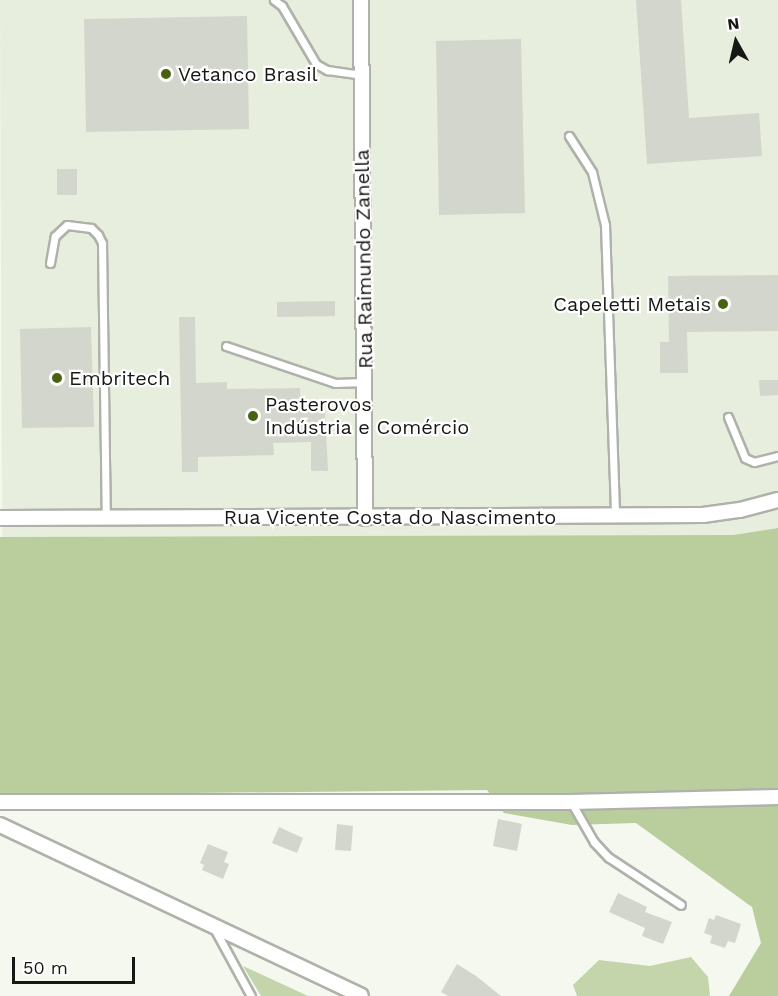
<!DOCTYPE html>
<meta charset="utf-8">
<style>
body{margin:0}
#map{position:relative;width:778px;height:996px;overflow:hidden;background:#f4f8ef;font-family:"Work Sans",sans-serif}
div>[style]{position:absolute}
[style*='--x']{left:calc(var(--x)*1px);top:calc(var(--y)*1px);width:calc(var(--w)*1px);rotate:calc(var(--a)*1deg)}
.built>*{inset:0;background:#e7eedd}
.green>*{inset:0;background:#c4d5ab}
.forest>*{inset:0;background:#b9cd9d}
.building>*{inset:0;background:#d2d6cd}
.roads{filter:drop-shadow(2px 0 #afb2aa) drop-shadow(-2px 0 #afb2aa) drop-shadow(0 2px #afb2aa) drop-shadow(0 -2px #afb2aa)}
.service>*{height:7px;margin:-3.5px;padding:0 3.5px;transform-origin:3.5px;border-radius:3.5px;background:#fff}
.minor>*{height:14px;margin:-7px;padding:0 7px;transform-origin:7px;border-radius:7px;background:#fff}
.dots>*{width:16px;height:16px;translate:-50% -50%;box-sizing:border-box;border:3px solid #fff;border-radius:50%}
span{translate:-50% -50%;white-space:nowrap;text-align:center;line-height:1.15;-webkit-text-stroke:4.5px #fff;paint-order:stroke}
.poi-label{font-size:20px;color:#171815}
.left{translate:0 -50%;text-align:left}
.right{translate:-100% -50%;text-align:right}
.street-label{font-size:20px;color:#171815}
.north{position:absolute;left:706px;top:12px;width:60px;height:60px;-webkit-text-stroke:4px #fff;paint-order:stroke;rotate:352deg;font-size:16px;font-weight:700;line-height:24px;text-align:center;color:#171815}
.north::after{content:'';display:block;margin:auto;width:21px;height:27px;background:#171815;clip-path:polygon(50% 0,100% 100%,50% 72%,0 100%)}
.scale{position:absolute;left:12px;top:957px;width:123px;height:27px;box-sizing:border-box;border:3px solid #171815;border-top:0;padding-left:8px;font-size:18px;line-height:21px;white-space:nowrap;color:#171815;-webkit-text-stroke:4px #fff;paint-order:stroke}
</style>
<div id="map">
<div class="built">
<div style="clip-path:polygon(0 0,778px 0,778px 528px,733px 535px,2px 537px)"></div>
</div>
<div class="green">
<div style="clip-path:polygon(691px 957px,708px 977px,710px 996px,577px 996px,573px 985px,599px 960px,650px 966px)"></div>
<div style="clip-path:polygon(243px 966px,308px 996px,261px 996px)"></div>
</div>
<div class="forest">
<div style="clip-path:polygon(778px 528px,778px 996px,729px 996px,761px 943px,752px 907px,636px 823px,572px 825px,504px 813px,487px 790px,0 795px,0 537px,733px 535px)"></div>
</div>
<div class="building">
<div style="clip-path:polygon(636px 0,681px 0,689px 118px,759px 113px,762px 156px,647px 164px)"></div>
<div style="clip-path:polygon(247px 16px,249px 129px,86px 132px,84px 19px)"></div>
<div style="clip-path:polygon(521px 39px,525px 213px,439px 215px,436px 41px)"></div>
<div style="clip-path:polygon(57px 169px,77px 169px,77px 195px,57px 195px)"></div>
<div style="clip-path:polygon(778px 275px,778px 331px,687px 332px,688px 373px,660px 373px,660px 342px,669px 342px,668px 276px)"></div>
<div style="clip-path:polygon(335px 301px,335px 316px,277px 317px,277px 302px)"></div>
<div style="clip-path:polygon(179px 317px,195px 317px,196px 383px,227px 382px,227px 389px,300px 388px,301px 412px,318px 407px,325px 410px,328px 471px,311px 471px,311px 442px,273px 443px,274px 455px,198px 457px,198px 472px,182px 472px)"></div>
<div style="clip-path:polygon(91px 327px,94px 427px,22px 428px,20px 329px)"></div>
<div style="clip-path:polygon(759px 380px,778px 380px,778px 395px,760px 396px)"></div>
<div style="clip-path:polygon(498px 819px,522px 824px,517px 851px,493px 846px)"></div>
<div style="clip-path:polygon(337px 824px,353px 826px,351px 851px,335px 850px)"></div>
<div style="clip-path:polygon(279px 827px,303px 838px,297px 853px,272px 843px)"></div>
<div style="clip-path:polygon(208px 844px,228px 852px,224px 862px,229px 864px,223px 879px,202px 870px,204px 865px,200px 863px)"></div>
<div style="clip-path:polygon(618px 893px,647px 907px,645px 912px,672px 922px,663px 944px,642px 936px,645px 928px,609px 912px)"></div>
<div style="clip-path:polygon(716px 915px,741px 924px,735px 943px,728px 941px,725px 948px,710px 943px,712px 936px,704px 933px,709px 918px,714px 920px)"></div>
<div style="clip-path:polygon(457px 964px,476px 976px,501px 996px,448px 996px,441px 992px)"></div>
</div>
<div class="roads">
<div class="service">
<div style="--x:274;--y:0;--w:10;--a:37"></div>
<div style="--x:282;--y:6;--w:67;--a:59.6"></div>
<div style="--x:316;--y:64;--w:13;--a:29"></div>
<div style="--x:327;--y:70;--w:35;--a:8"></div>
<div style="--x:569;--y:136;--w:43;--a:57.4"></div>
<div style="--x:592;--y:172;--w:55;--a:76.2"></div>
<div style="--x:605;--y:225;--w:291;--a:88"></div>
<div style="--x:50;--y:263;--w:27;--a:-80"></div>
<div style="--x:55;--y:236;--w:16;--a:-43"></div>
<div style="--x:67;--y:225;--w:24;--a:7"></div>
<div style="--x:91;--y:228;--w:10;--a:45"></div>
<div style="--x:98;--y:235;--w:9;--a:63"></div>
<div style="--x:102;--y:243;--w:275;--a:89.2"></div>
<div style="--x:226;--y:346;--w:115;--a:18.7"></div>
<div style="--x:335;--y:383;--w:30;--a:-2"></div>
<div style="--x:728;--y:417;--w:44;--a:67.5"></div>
<div style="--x:745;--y:458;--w:10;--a:24"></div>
<div style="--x:754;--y:462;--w:25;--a:-14"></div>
<div style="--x:571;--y:802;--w:46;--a:60.1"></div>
<div style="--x:594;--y:842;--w:21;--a:47"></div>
<div style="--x:608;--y:857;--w:87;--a:33.3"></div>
<div style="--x:215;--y:930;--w:75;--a:61.4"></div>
</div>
<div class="minor">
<div style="--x:361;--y:0;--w:518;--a:89.56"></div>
<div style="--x:0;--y:518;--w:703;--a:-0.24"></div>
<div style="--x:703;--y:515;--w:37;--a:-8"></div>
<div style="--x:740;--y:510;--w:39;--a:-15"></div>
<div style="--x:0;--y:802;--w:571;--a:0"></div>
<div style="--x:571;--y:802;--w:207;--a:-1.4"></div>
<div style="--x:0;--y:825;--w:399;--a:25.3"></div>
</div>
</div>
<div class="dots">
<div style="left:166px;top:74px;background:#496212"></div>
<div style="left:723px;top:304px;background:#496212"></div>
<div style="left:57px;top:378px;background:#496212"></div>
<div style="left:253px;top:416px;background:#496212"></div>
</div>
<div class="poi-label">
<span class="left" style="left:178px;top:74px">Vetanco Brasil</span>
<span class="right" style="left:711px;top:304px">Capeletti Metais</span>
<span class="left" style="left:69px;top:378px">Embritech</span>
<span class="left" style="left:265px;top:416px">Pasterovos<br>Indústria e Comércio</span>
</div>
<div class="street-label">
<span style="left:364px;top:259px;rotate:-91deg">Rua Raimundo Zanella</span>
<span style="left:390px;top:517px">Rua Vicente Costa do Nascimento</span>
</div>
<div class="north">N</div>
<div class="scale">50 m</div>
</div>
